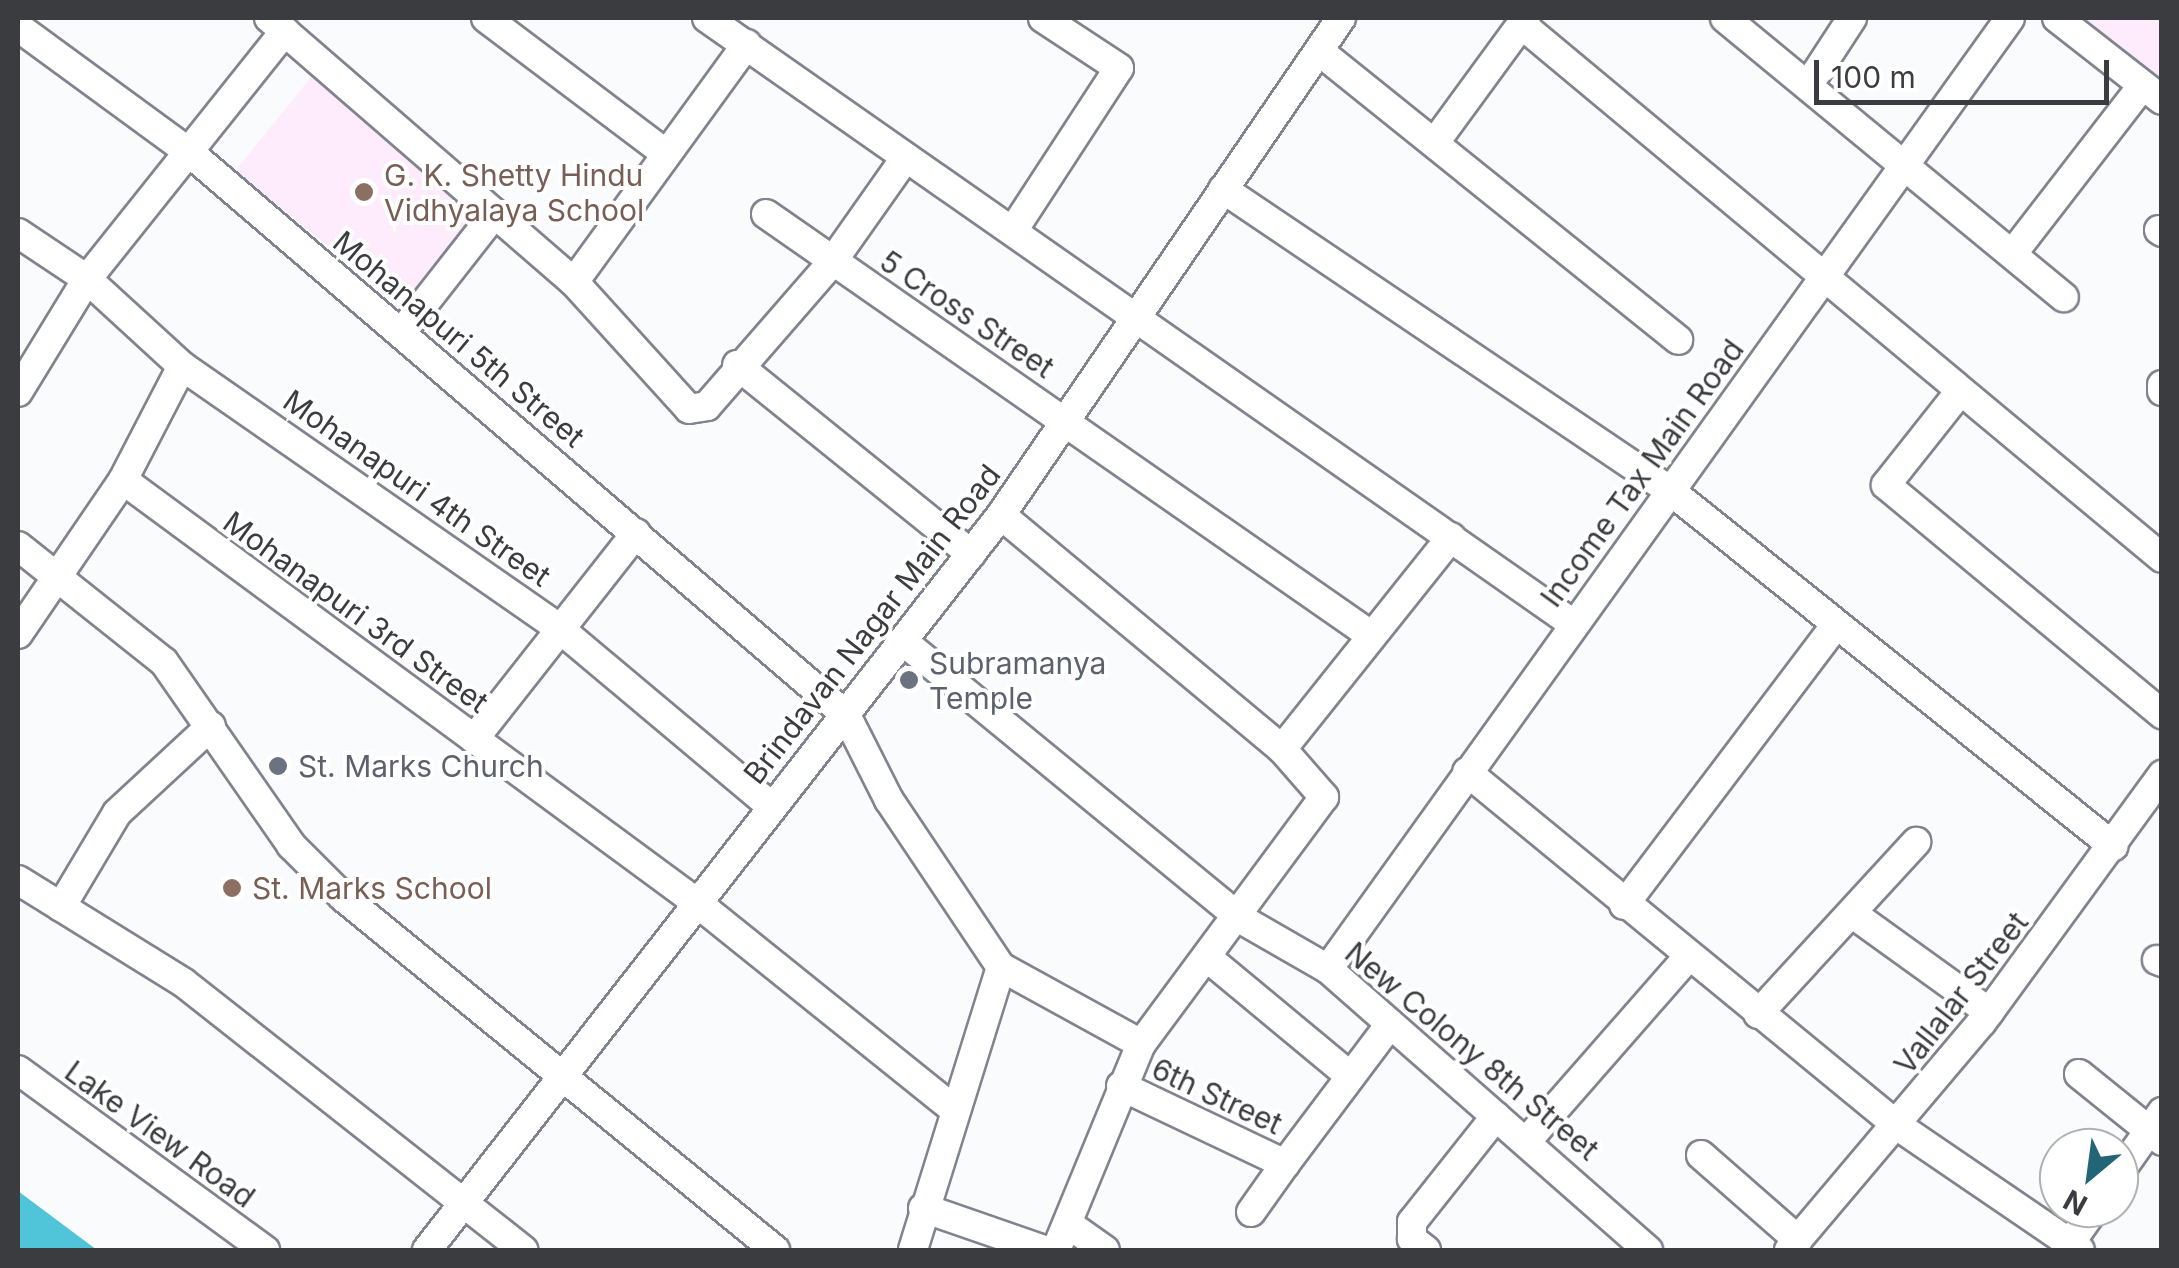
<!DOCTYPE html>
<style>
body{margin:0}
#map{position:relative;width:2179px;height:1268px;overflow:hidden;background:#fafbfd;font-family:Inter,sans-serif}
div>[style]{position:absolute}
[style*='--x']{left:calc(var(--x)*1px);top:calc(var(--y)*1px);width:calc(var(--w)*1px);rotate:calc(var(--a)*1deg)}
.education>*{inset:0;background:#feebfb}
.water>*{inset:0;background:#50c5d9}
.roads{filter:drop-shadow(2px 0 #80848e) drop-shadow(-2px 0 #80848e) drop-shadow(0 2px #80848e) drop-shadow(0 -2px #80848e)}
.minor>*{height:28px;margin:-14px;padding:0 14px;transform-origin:14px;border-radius:14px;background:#fff}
.dots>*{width:28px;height:28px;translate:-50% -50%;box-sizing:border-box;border:5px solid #fff;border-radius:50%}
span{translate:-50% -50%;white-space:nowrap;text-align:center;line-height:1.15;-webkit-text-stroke:8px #fff;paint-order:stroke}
.education-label{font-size:30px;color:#785e54}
.left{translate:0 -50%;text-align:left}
.street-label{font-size:30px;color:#3a3c40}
.worship-label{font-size:30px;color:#5b616d}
.frame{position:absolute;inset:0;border:20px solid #3a3c40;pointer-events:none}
.north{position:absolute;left:2039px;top:1128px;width:100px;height:100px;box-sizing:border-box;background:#fff;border:2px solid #b0b1b3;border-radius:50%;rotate:209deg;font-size:28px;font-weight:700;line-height:40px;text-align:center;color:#3a3c40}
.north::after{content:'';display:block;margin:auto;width:35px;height:45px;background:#226577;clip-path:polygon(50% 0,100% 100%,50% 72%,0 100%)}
.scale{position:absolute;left:1814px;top:60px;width:295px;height:45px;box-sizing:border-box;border:5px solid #3a3c40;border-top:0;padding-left:12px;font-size:30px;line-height:35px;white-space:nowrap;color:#3a3c40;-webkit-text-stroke:8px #fff;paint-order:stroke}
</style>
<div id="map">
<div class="education">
<div style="clip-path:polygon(2078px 18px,2161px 18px,2161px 78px)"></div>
<div style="clip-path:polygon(317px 70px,492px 214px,408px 310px,235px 171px)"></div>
</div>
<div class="water">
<div style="clip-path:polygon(18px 1191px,97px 1250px,18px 1250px)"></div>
</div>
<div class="roads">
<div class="minor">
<div style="--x:269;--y:18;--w:403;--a:40.9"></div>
<div style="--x:574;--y:282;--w:171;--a:47.8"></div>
<div style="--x:689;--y:409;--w:18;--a:-9"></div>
<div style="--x:707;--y:406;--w:191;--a:-49"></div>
<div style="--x:832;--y:262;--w:128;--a:-54.8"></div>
<div style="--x:486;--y:18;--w:224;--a:37"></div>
<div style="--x:707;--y:18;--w:1056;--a:34.97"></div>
<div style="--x:1725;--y:18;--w:439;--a:39.5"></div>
<div style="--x:2057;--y:18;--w:133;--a:38"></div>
<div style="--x:1521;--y:24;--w:834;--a:39.8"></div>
<div style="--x:18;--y:27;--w:212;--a:36.2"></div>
<div style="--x:189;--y:152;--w:865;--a:40.59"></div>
<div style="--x:846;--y:715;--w:95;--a:63.2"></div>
<div style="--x:889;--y:800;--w:201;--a:56.2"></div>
<div style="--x:1001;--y:967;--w:296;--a:107.3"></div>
<div style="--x:1319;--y:51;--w:461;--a:38.8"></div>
<div style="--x:1809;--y:84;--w:79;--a:-56.9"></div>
<div style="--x:1436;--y:141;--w:152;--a:-53.8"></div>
<div style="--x:1223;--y:189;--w:542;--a:34.01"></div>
<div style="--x:1672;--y:492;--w:566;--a:38.75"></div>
<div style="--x:766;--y:214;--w:738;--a:34.85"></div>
<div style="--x:1014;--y:229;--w:192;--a:-56.9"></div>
<div style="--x:1119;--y:68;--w:91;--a:-146.7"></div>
<div style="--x:2159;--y:230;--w:4;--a:34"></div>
<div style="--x:18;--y:233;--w:83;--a:33.7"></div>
<div style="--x:87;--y:279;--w:129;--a:42.5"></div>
<div style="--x:182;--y:366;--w:460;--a:34.8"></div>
<div style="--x:560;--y:629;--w:277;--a:40"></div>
<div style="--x:2013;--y:253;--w:212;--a:-52.3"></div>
<div style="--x:574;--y:282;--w:294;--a:-54"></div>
<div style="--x:401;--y:333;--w:152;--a:-51.9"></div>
<div style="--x:737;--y:365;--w:301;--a:38.9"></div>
<div style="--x:2162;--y:385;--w:6;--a:90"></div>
<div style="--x:18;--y:392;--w:132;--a:-58.6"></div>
<div style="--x:87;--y:279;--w:317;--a:-51.4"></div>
<div style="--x:1958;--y:394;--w:116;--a:128.4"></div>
<div style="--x:1886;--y:485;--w:359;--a:39.7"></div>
<div style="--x:123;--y:480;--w:712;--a:36.37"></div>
<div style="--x:696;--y:902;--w:327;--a:38.8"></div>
<div style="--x:1001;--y:515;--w:366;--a:39.8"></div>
<div style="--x:1282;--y:749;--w:64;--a:48.8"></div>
<div style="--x:1324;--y:797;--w:307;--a:126.5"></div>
<div style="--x:1141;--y:1044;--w:223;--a:112.4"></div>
<div style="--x:18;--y:546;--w:186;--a:38.5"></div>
<div style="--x:164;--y:662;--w:223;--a:55.2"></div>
<div style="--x:291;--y:845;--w:74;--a:45"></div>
<div style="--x:343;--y:897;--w:558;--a:39.25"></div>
<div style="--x:18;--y:634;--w:186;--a:-55.7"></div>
<div style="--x:123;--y:480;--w:128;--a:-62.6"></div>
<div style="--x:904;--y:642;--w:436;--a:39.4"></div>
<div style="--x:1241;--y:919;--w:100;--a:29.9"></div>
<div style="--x:1328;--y:969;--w:426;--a:41.3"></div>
<div style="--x:474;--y:739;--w:262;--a:-51.8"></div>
<div style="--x:1282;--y:749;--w:271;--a:-51.4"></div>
<div style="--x:1467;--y:772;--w:558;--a:39.4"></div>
<div style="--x:1898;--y:1126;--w:220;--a:34.3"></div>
<div style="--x:18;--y:880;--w:195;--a:31.8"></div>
<div style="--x:184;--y:983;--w:432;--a:38.2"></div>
<div style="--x:1624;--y:905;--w:351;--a:-52.9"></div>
<div style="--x:61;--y:907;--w:109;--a:-59.2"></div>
<div style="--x:117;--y:813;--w:128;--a:-42.8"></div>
<div style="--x:1853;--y:914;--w:168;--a:35.8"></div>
<div style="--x:1209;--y:959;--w:183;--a:39.7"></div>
<div style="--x:2157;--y:960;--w:5;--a:22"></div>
<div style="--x:1001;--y:967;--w:160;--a:28.8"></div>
<div style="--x:1328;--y:969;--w:1170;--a:-54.35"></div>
<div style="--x:1758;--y:1014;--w:234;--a:-47.4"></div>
<div style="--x:18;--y:1070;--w:306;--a:36.1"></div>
<div style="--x:2079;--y:1074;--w:107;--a:38.9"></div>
<div style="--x:1121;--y:1086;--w:182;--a:25.4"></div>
<div style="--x:1285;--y:1164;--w:175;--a:-53.1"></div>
<div style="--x:1526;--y:1142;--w:243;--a:-48.8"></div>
<div style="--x:1701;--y:1155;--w:129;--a:41.2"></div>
<div style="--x:2119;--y:1173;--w:75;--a:-54.8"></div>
<div style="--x:923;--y:1208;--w:128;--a:19.1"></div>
<div style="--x:1251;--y:1212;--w:59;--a:-54.7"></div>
<div style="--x:1068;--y:1224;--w:45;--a:35.1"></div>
<div style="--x:427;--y:1250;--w:933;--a:-52.01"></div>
<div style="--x:1001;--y:515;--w:602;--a:-55.62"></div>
<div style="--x:1426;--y:1250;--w:18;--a:-142"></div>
<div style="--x:1412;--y:1239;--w:17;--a:-90"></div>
<div style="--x:1412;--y:1222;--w:135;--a:-51.6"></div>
<div style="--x:1789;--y:1250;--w:299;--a:-49.8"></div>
<div style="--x:1982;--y:1022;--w:306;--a:-53.9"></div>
<div style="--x:2065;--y:1250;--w:52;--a:-54.5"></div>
</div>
</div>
<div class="dots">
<div style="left:364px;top:192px;background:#8d6e63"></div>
<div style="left:909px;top:680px;background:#6b7280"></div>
<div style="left:278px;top:766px;background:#6b7280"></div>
<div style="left:232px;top:888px;background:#8d6e63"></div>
</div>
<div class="education-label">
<span class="left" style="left:384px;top:192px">G. K. Shetty Hindu<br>Vidhyalaya School</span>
<span class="left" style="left:252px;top:888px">St. Marks School</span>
</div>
<div class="street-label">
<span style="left:967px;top:314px;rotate:34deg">5 Cross Street</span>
<span style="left:459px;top:339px;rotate:40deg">Mohanapuri 5th Street</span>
<span style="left:1642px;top:473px;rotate:-54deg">Income Tax Main Road</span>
<span style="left:417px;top:488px;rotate:35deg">Mohanapuri 4th Street</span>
<span style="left:356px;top:612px;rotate:36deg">Mohanapuri 3rd Street</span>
<span style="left:872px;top:624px;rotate:-52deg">Brindavan Nagar Main Road</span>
<span style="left:1961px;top:993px;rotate:-52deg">Vallalar Street</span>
<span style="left:1472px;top:1051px;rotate:40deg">New Colony 8th Street</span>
<span style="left:1217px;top:1096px;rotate:25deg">6th Street</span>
<span style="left:160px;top:1134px;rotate:36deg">Lake View Road</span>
</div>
<div class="worship-label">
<span class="left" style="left:929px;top:680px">Subramanya<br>Temple</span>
<span class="left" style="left:298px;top:766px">St. Marks Church</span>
</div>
<div class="frame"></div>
<div class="north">N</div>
<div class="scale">100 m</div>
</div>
